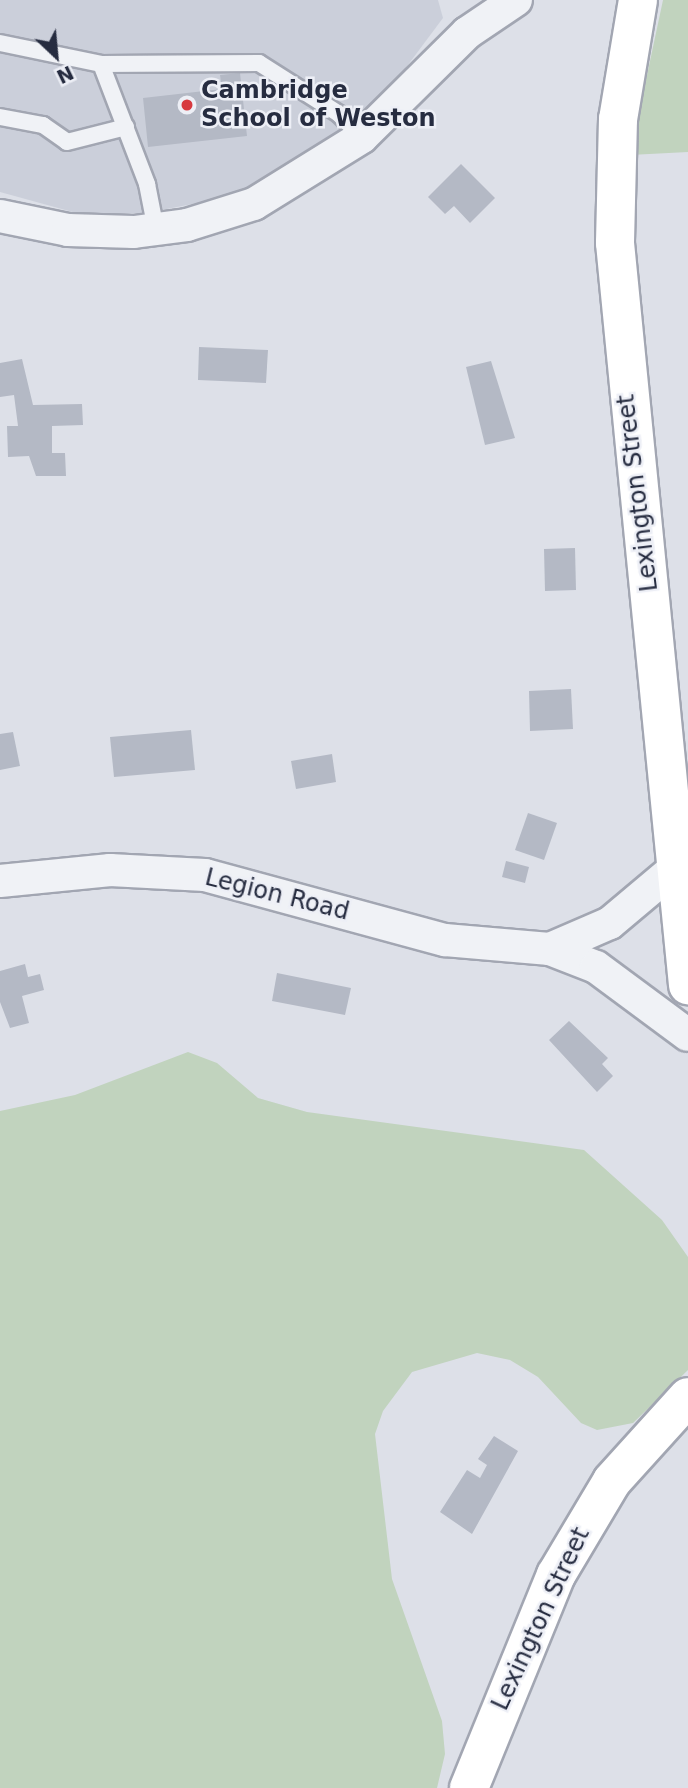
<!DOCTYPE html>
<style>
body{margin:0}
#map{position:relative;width:688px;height:1788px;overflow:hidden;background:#dde0e8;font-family:"DejaVu Sans",sans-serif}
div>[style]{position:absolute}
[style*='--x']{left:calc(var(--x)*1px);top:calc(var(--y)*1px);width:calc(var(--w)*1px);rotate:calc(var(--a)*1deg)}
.built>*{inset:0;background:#cbcfda}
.green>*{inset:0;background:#c1d3be}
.building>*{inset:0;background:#b4b9c5}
.roads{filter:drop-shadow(2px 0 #a2a6b2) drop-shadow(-2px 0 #a2a6b2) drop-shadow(0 2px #a2a6b2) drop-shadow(0 -2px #a2a6b2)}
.lane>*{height:16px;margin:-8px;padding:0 8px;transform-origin:8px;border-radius:8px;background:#f0f2f6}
.street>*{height:32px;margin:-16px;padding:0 16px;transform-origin:16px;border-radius:16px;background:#f0f2f6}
.secondary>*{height:38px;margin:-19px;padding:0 19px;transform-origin:19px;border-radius:19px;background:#fff}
.dots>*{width:19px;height:19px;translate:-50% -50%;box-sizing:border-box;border:4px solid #edeff6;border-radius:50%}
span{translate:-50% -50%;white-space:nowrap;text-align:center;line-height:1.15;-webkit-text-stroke:5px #edeff6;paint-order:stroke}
.poi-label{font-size:24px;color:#262c40;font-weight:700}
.left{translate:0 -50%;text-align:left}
.street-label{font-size:24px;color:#262c40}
.north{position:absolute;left:21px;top:21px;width:70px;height:70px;-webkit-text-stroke:5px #edeff6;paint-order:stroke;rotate:154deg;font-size:19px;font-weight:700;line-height:28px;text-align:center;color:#262c40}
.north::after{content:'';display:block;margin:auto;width:24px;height:32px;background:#262c40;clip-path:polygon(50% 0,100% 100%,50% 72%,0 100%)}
</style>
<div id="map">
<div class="built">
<div style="clip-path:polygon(0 0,438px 0,443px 18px,387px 93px,302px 165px,218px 199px,146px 213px,80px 214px,0 192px)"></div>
</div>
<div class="green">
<div style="clip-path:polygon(663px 0,688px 0,688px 152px,630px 155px)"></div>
<div style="clip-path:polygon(188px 1052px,217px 1063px,258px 1098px,307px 1112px,584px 1150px,662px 1220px,688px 1257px,688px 1370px,633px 1423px,597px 1430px,581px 1423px,538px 1377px,510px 1360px,477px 1353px,412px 1372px,383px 1411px,375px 1434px,392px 1579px,442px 1721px,445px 1754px,437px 1788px,0 1788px,0 1111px,75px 1095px)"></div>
</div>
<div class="building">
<div style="clip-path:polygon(240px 73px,247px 136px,148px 147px,143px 98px,222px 89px,220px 75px)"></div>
<div style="clip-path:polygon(461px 164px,495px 198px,470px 223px,454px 206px,445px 214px,428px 197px)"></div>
<div style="clip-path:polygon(199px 347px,268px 350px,266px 383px,198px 380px)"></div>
<div style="clip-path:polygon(22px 359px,33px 405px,82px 404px,83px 425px,52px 426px,52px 453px,65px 453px,66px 476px,36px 476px,29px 456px,8px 457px,7px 426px,18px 426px,14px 395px,0 397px,0 363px)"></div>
<div style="clip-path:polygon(491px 361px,515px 438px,485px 445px,466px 367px)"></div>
<div style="clip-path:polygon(575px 548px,576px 590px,545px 591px,544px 549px)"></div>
<div style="clip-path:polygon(571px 689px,573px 729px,530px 731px,529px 691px)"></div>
<div style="clip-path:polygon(191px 730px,195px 770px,114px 777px,110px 737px)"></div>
<div style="clip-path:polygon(13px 732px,20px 766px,0 770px,0 734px)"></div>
<div style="clip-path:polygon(332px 754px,336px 782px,296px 789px,291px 761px)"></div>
<div style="clip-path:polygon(528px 813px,557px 823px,544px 860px,515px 850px)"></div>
<div style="clip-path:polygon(506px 861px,529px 867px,525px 883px,502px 877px)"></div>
<div style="clip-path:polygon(25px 964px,28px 977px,40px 974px,44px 990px,22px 996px,29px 1023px,10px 1028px,0 1002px,0 971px)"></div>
<div style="clip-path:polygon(277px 973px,351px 988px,345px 1015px,272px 1001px)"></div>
<div style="clip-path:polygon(569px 1021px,608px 1058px,602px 1064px,613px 1076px,597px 1092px,549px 1040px)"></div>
<div style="clip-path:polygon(494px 1436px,518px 1451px,472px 1534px,440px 1512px,467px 1470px,480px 1478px,487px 1465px,478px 1459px)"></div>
</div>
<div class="roads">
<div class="lane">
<div style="--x:0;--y:43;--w:103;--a:11.7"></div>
<div style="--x:101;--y:64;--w:158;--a:-0.4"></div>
<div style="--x:259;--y:63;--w:95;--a:32.5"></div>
<div style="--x:339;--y:114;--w:33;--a:45"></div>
<div style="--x:101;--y:64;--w:129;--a:69"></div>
<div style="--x:147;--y:184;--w:47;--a:78.9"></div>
<div style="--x:0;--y:117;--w:44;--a:10.5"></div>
<div style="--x:43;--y:125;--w:29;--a:35"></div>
<div style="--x:67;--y:142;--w:61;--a:-14.3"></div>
</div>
<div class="street">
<div style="--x:0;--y:216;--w:69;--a:11.6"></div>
<div style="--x:68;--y:230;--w:66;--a:1.7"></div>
<div style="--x:134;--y:232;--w:53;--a:-7.5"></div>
<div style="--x:187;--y:225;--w:70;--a:-17.4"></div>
<div style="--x:254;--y:204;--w:127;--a:-31.8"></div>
<div style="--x:362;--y:137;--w:148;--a:-44.7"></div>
<div style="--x:467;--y:33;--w:59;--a:-34"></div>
<div style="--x:0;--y:881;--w:111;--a:-5.7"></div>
<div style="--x:110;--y:870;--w:95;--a:3"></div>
<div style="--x:205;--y:875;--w:249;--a:15.2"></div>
<div style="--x:445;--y:940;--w:105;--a:4.9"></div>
<div style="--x:550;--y:949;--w:65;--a:-23.4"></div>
<div style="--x:610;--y:923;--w:82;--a:-40.1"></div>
<div style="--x:550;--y:949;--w:49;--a:21.4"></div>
<div style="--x:596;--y:967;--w:114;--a:36.5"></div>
</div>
<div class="secondary">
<div style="--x:638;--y:0;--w:121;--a:99.5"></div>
<div style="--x:618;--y:119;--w:124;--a:91.4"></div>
<div style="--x:615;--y:243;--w:746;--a:84.38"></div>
<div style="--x:469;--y:1788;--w:230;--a:-67.8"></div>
<div style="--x:556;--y:1575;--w:109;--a:-59.2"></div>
<div style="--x:612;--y:1481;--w:113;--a:-47.9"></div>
</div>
</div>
<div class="dots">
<div style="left:187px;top:105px;background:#d7393f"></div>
</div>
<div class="poi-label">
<span class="left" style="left:201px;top:105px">Cambridge<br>School of Weston</span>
</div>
<div class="street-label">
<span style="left:638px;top:493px;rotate:-97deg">Lexington Street</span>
<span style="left:277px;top:895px;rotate:14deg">Legion Road</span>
<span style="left:541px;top:1619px;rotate:-65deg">Lexington Street</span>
</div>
<div class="north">N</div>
</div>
